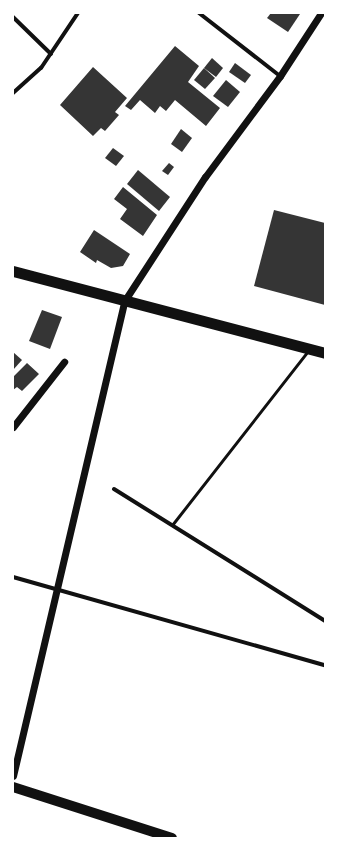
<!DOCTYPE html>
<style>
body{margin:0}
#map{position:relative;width:338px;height:851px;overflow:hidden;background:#fff;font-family:Arial,sans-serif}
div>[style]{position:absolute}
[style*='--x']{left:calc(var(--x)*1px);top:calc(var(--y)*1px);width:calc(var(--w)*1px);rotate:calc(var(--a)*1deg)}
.building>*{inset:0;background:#353535}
.service>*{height:3px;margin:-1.5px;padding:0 1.5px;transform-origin:1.5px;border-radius:1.5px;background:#111}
.minor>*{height:4px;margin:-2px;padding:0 2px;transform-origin:2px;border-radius:2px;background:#111}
.tertiary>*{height:7px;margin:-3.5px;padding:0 3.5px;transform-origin:3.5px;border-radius:3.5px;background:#111}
.primary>*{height:10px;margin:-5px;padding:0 5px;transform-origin:5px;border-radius:5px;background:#111}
.trunk>*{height:11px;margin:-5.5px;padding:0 5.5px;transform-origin:5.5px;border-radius:5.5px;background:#111}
span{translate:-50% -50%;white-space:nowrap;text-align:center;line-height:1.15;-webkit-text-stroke:4px #fff;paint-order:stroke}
.frame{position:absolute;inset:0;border:14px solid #fff;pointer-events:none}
</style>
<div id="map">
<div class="building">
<div style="clip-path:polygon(271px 13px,300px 13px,300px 14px,288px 32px,267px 18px)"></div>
<div style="clip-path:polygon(175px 46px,199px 66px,188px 82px,220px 108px,206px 126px,175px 100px,166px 111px,160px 106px,155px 113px,140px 100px,131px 110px,125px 106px)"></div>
<div style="clip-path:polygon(212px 58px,223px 68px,216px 77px,204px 68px)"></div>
<div style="clip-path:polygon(235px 63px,251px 75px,245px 83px,229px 72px)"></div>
<div style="clip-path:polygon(93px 67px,127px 98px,115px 112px,119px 115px,105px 131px,101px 128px,93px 136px,60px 105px)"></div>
<div style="clip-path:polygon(204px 68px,215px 78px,205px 89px,194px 80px)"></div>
<div style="clip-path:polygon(226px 80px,240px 92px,228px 107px,213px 96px)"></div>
<div style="clip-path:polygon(181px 129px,192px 138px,182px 152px,171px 144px)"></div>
<div style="clip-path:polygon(113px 148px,124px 156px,116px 166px,105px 158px)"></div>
<div style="clip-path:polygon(169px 163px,174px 167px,168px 175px,162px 171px)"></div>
<div style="clip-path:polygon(138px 170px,170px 197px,159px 211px,127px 184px)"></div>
<div style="clip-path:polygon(123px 187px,157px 215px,143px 236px,120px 219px,127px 209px,114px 199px)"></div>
<div style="clip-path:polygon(274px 210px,325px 223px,325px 305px,254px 286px)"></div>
<div style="clip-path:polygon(94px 230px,130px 254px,123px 266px,111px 268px,97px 260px,96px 263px,80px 252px)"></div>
<div style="clip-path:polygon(42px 310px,62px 317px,50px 349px,29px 341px)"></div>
<div style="clip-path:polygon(13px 352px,22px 360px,13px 370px)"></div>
<div style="clip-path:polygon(27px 363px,39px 374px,22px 391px,17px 387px,13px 390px,13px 377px)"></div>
</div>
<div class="service">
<div style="--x:172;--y:525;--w:219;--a:-52"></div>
</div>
<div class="minor">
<div style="--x:199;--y:13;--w:103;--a:37.9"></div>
<div style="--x:13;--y:17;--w:53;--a:44.2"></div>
<div style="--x:13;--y:93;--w:38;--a:-42"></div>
<div style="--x:41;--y:68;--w:66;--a:-56.1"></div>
<div style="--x:114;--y:489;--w:249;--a:32"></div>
<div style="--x:13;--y:577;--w:324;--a:15.8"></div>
</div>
<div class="tertiary">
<div style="--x:13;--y:427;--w:83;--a:-51.9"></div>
<div style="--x:13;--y:776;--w:489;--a:-76.8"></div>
<div style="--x:125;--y:300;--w:147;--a:-57"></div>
<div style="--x:205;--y:177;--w:126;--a:-53.4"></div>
<div style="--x:280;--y:76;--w:75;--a:-56.9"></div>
</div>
<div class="primary">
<div style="--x:13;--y:787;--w:167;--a:17.8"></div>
</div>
<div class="trunk">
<div style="--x:13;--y:271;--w:323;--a:14.7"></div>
</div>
<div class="frame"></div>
</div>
